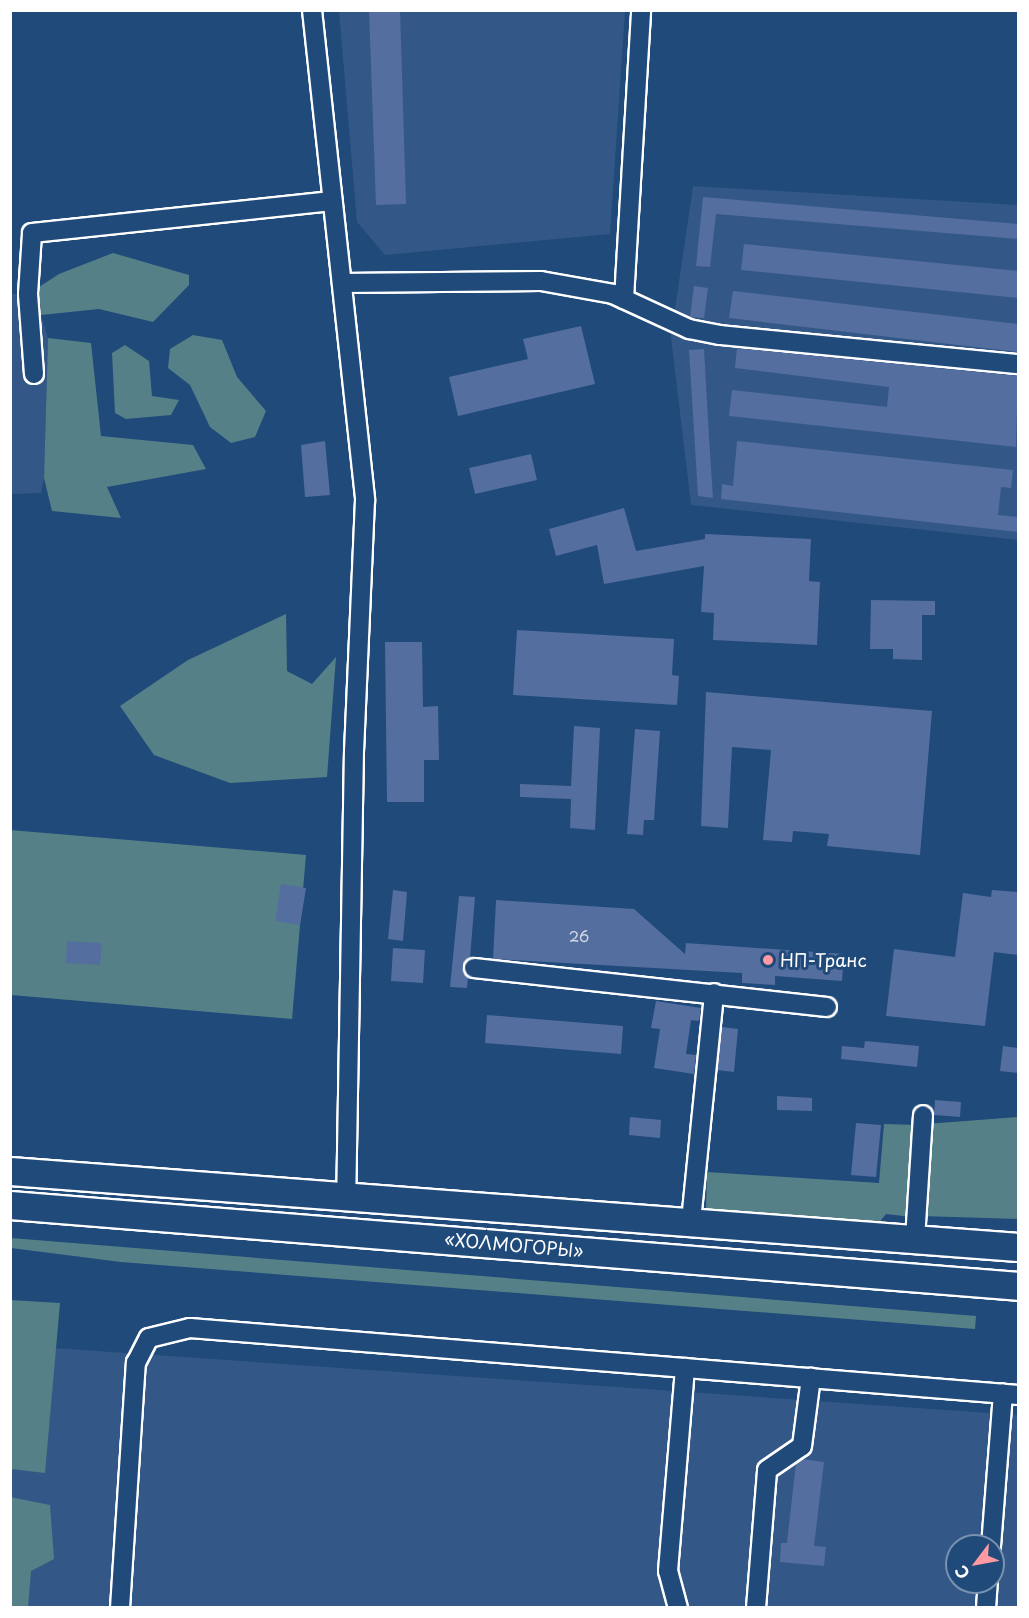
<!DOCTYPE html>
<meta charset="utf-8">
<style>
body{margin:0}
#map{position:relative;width:1029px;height:1618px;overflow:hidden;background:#1f4a7a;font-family:"Playpen Sans",sans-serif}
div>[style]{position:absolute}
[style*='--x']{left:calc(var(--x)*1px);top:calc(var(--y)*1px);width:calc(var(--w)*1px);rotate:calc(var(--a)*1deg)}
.built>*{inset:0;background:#335887}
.green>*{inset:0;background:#558087}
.building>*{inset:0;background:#546e9f}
.roads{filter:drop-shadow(2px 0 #fff) drop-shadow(-2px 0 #fff) drop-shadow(0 2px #fff) drop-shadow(0 -2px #fff)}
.minor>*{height:18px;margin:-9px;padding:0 9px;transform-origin:9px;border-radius:9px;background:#1f4a7a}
.highway>*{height:27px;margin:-13.5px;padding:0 13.5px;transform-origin:13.5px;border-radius:13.5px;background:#1f4a7a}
.dots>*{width:16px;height:16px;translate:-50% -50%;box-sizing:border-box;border:3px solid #1f4a7a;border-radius:50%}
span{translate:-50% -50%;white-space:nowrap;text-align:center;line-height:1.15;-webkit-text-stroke:6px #1f4a7a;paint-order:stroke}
.number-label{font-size:15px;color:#d4dbe7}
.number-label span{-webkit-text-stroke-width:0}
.poi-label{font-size:18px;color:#fff}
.left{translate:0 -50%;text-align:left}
.street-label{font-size:18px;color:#fff}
.frame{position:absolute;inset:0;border:12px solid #fff;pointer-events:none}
.north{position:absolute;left:945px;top:1534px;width:60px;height:60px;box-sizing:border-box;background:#1f4a7a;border:2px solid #7992af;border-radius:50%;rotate:238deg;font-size:16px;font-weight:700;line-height:24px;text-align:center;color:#fff}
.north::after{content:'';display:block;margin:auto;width:21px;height:27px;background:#ff9aa2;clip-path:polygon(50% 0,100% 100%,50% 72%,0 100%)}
</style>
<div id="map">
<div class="built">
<div style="clip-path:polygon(339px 11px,625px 11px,610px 234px,385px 255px,357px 222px)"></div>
<div style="clip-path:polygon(693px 186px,1018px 205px,1018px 540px,691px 505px,671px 337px)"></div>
<div style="clip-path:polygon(40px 293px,41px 315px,48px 338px,44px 478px,41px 493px,11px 494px,10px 294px)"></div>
<div style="clip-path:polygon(evenodd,10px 1345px,1018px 1415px,1018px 1607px,11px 1607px,10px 1345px,957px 1546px,993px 1546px,993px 1582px,957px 1582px,957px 1546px)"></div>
</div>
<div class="green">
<div style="clip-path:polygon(113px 253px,189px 275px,189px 285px,153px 322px,99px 309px,41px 315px,39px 287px,59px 274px)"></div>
<div style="clip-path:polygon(193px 335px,222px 340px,237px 377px,266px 411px,255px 437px,231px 443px,210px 427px,190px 385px,168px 368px,170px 349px)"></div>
<div style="clip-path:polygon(48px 338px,91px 343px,101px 436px,193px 445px,206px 469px,107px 487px,121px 518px,52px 511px,44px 478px)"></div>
<div style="clip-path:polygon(125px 345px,149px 361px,152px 396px,179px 400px,171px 415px,126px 419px,115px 413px,112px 353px)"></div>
<div style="clip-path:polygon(286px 614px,287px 671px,312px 684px,336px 657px,327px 777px,230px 783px,154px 755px,120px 706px,188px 660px)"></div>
<div style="clip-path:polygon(10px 830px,306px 855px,292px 1019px,11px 995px)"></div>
<div style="clip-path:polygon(1018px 1117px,1018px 1219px,921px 1216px,926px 1124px)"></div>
<div style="clip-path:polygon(884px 1124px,917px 1125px,912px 1217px,886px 1214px,877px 1225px,706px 1210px,707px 1172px,879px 1183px)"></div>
<div style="clip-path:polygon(10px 1238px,11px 1238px,976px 1316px,975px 1329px,121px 1262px,11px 1248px)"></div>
<div style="clip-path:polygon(10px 1300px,60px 1303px,45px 1473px,11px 1469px)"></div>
<div style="clip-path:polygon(10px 1497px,50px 1505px,54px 1559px,31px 1571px,28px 1607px,11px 1607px)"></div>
</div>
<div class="building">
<div style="clip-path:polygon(369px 10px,400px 10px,406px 204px,376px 205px)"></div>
<div style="clip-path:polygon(703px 197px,1018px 224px,1018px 239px,716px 214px,710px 267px,696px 266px)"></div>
<div style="clip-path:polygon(744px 244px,1018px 271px,1018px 298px,741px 270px)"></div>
<div style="clip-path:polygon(694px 286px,708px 288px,704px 318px,690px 317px)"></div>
<div style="clip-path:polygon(733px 291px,1018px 324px,1018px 352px,729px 318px)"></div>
<div style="clip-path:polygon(581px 326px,595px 384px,458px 416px,449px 377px,528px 359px,523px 339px)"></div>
<div style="clip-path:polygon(737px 348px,1018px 376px,1016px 447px,729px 416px,732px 390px,887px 407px,889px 387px,735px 368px)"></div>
<div style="clip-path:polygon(704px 349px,709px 437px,713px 498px,698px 496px,689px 350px)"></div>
<div style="clip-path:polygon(325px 441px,330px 495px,305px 497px,301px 445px)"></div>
<div style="clip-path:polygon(737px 441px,1013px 470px,1011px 488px,1001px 487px,998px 515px,1018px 517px,1018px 532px,721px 499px,722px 484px,733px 486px)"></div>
<div style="clip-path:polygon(531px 454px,537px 480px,475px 494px,469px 468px)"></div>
<div style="clip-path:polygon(624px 508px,636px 551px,705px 539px,705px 534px,811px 539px,809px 581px,820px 582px,817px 645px,713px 640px,714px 613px,701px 612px,704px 566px,604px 584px,597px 545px,556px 556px,549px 529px)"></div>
<div style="clip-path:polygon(871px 600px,935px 601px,935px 615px,922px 615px,922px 660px,893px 659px,893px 649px,870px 649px)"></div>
<div style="clip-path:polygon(517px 630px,674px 639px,672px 675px,679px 676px,677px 705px,513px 695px)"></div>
<div style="clip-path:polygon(385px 642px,422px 642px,423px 707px,438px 706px,439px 760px,424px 760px,424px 802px,387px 802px)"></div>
<div style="clip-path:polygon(706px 692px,932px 711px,920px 855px,827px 846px,829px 834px,793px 831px,792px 842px,763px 840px,771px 750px,732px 747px,728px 828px,701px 826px)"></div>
<div style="clip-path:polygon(574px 726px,600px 728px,595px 830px,570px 828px,571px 799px,520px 797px,520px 784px,571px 786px)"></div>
<div style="clip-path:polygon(635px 729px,660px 731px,654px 820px,644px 820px,643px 835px,627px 834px)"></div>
<div style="clip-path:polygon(281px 884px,306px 888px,300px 925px,275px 921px)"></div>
<div style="clip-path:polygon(393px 890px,407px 892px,403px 941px,388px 939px)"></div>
<div style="clip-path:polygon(992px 890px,1018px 892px,1018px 955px,994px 952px,985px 1026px,886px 1016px,894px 949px,955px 957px,963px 893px,991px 897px)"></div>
<div style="clip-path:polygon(459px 896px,475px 897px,470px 958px,463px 967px,468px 977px,467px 988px,450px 987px)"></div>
<div style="clip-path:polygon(496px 900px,634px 909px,685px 954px,686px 943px,844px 954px,842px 981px,775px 976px,775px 985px,742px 983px,742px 973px,493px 959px)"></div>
<div style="clip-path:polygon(67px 941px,102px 943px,100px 965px,66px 963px)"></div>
<div style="clip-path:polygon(393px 948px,425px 950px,423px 983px,391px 981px)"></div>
<div style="clip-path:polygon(656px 1001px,701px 1008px,699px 1021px,691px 1020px,686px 1054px,696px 1055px,694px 1074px,654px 1068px,660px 1029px,651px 1028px)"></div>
<div style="clip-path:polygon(487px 1015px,623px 1026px,621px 1054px,485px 1043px)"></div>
<div style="clip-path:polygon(722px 1027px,738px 1029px,734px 1072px,717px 1070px)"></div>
<div style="clip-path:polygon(865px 1041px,919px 1046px,917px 1067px,841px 1059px,842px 1046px,864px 1048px)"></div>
<div style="clip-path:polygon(1003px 1046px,1018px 1048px,1018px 1073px,1000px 1071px)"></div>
<div style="clip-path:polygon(777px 1096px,812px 1098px,812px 1111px,777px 1110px)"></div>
<div style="clip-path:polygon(935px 1100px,961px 1102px,960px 1117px,934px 1115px)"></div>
<div style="clip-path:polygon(630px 1117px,661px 1120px,660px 1138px,629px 1135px)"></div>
<div style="clip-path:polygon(856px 1123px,881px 1125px,876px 1177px,851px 1175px)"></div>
<div style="clip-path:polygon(802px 1459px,824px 1462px,814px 1546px,826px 1547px,824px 1566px,780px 1562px,781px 1543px,787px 1543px,796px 1463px)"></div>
</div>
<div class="roads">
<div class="minor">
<div style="--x:312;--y:10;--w:493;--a:83.8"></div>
<div style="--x:365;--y:500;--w:250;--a:92.5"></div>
<div style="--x:354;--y:750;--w:447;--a:91"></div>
<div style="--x:342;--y:283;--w:199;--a:-0.6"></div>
<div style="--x:541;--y:281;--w:73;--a:10.2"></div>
<div style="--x:613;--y:294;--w:84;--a:24.7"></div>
<div style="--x:689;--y:329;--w:32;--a:11"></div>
<div style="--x:720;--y:335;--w:299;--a:5.6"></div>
<div style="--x:624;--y:299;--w:289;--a:-86.6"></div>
<div style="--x:34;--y:374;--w:80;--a:-94.3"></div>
<div style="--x:28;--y:294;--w:61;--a:-86.2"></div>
<div style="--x:32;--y:233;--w:302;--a:-6.1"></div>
<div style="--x:474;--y:968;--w:355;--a:6.3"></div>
<div style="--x:691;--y:1221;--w:229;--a:-84.2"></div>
<div style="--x:915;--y:1239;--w:124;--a:-86.3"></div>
<div style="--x:991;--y:1546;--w:153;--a:-85.5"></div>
<div style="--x:120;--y:1608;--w:246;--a:-86.3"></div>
<div style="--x:136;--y:1363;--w:28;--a:-63"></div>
<div style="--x:149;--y:1338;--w:42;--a:-13.7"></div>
<div style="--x:190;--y:1328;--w:831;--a:4.63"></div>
<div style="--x:678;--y:1608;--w:38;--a:-105"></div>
<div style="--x:668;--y:1571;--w:204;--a:-85.2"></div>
<div style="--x:756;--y:1608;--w:138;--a:-85.4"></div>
<div style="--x:767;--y:1470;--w:42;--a:-34.4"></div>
<div style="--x:802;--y:1446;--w:69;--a:-82.5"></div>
<div style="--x:986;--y:1608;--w:26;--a:-86"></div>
</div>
<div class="highway">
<div style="--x:10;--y:1171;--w:1011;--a:4.31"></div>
<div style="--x:10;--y:1205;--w:1011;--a:4.59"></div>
</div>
</div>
<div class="dots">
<div style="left:768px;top:960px;background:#ff9aa2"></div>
</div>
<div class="number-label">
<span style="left:579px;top:936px">26</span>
</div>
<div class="poi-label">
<span class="left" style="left:780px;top:960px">НП-Транс</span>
</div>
<div class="street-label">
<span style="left:514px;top:1245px;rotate:5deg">«ХОЛМОГОРЫ»</span>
</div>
<div class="frame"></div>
<div class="north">С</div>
</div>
